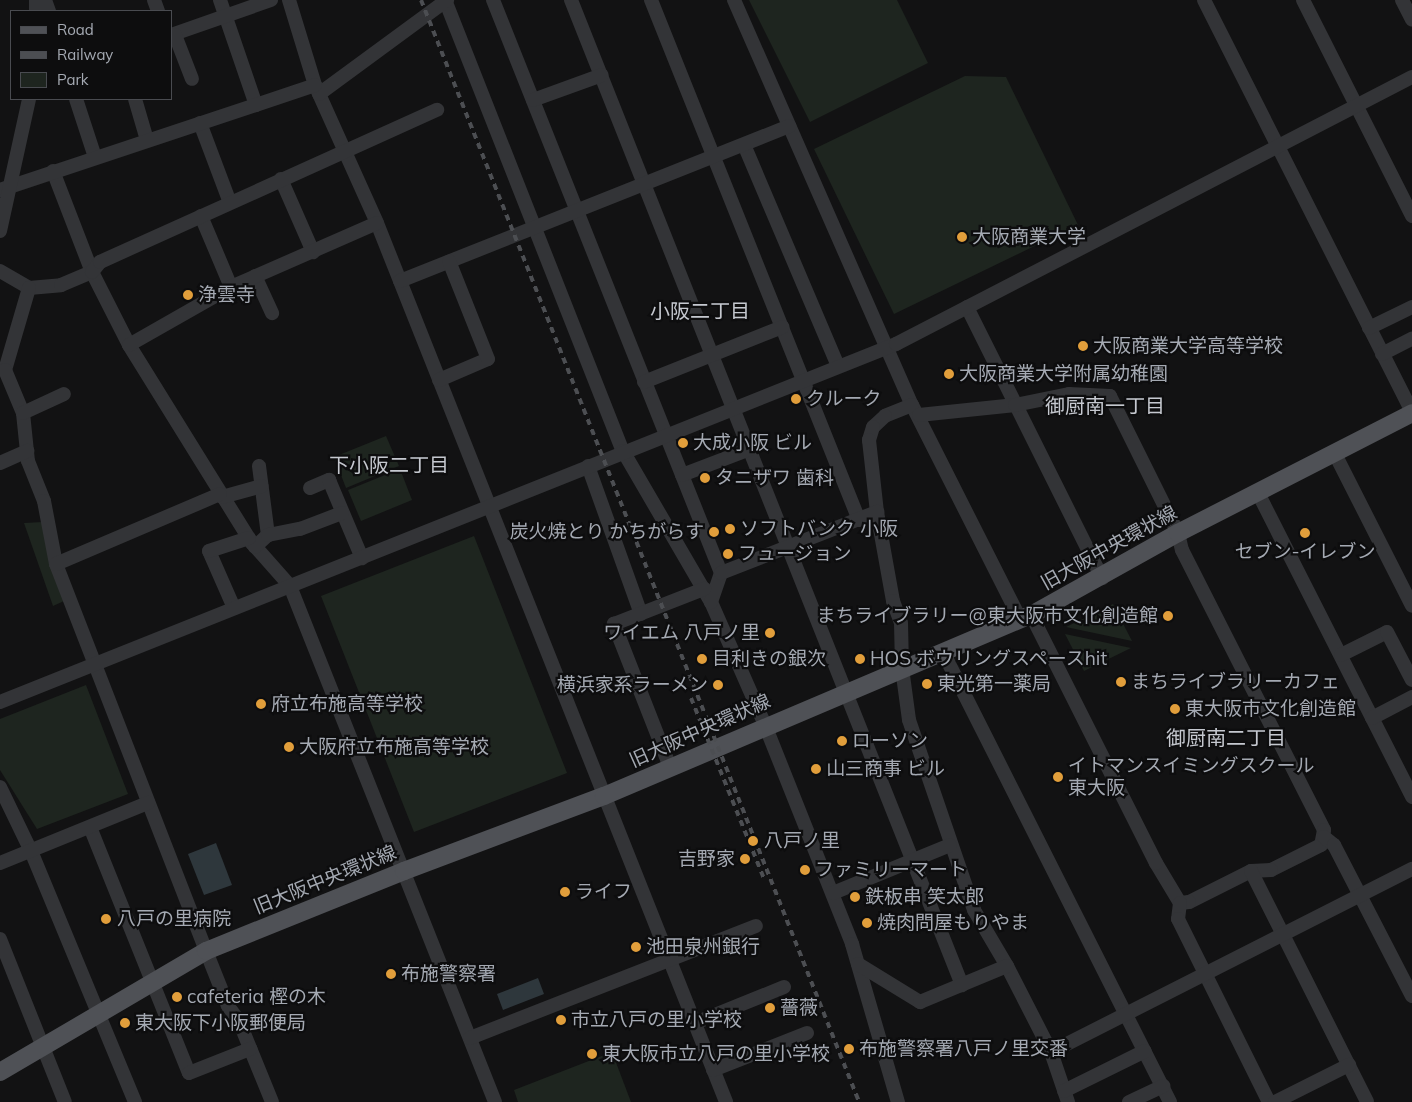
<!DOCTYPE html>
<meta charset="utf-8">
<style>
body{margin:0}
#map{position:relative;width:1412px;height:1102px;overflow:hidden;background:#121213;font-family:Mulish,"Noto Sans JP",sans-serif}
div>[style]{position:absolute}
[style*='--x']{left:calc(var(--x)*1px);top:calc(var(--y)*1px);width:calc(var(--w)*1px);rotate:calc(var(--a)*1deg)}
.green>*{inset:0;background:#1e251f}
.water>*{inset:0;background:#2e373c}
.minor>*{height:14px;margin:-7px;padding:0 7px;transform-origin:7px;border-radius:7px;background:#333437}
.major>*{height:18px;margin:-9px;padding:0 9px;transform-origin:9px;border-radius:9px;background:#4f5156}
.rail>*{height:4px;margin-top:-2px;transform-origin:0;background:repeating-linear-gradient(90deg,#4c4e52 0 6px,transparent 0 11px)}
.dots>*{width:14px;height:14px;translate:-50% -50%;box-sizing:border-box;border:2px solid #0d0d0e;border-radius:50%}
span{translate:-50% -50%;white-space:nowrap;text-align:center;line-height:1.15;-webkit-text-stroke:4.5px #0d0d0e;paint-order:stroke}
.poi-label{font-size:19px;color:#a4a9b2}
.left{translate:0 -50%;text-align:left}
.right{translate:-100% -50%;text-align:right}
.street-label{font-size:19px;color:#a4a9b2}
.neighbourhood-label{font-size:20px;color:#c5c8cf}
.legend{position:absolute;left:10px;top:10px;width:162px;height:90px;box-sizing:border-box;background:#0d0d0e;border:1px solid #494b50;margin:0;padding:6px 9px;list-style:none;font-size:15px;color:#a4a9b2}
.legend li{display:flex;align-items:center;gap:10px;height:25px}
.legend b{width:25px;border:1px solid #494b50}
</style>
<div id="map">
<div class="green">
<div style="clip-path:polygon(749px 0,897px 0,928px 63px,810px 122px)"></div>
<div style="clip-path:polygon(965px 76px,1006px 77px,1078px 225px,894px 314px,814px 149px)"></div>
<div style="clip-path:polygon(386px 436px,399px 466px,346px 488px,334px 457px)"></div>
<div style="clip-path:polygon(400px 469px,412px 500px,361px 521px,348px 490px)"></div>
<div style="clip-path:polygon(43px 522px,64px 601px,53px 606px,24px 523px)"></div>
<div style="clip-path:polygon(474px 536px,567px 773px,414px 832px,321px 596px)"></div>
<div style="clip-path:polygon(1113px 604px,1132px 641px,1066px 627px)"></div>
<div style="clip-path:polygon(1065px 634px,1131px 648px,1084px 671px)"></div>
<div style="clip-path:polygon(86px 685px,128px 794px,37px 829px,0 770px,0 719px)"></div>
<div style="clip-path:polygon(612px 1052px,631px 1102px,518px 1102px,514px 1090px)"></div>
</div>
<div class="water">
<div style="clip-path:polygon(216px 843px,232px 885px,204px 895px,188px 854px)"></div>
<div style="clip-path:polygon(538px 978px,544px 994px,503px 1010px,497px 994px)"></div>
</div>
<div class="minor">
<div style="--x:45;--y:0;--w:12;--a:70"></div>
<div style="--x:154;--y:0;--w:12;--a:70"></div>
<div style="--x:220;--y:0;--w:111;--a:71.1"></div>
<div style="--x:289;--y:0;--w:89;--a:73"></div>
<div style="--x:315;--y:85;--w:151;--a:65.8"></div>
<div style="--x:377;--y:223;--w:946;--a:68.34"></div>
<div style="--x:445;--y:0;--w:485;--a:68.5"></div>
<div style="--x:623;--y:451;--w:175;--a:59.8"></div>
<div style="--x:711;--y:602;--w:134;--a:66.3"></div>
<div style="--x:765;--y:725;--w:236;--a:68.3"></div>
<div style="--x:852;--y:944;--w:165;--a:73.8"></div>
<div style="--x:493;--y:0;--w:617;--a:68.3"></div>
<div style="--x:721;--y:573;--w:31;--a:109"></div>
<div style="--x:571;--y:0;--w:1060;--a:68.35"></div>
<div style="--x:651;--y:0;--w:560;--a:68.2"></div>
<div style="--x:734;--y:0;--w:442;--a:66.3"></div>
<div style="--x:912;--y:405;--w:240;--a:63.2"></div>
<div style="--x:1204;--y:0;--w:461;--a:63.2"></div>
<div style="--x:1303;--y:0;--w:242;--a:63.2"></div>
<div style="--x:1402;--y:0;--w:22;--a:63"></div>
<div style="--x:36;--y:11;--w:11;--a:-90"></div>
<div style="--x:171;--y:35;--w:106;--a:-19.3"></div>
<div style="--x:175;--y:35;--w:47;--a:68.9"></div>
<div style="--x:319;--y:94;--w:159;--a:-36.3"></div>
<div style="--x:76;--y:99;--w:61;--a:71.9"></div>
<div style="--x:135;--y:99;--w:43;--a:73.7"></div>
<div style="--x:533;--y:100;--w:73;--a:-19.9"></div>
<div style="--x:200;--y:123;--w:85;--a:69.4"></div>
<div style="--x:745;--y:147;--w:238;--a:67"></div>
<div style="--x:53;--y:171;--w:108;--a:68.9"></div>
<div style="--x:92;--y:272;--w:82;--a:63.1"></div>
<div style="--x:129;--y:345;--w:233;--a:58.2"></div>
<div style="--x:252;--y:543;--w:57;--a:48.5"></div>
<div style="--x:290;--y:586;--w:555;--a:68.33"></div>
<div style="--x:281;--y:179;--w:80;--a:66.3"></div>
<div style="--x:0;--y:190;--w:332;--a:-18.4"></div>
<div style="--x:201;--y:216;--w:77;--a:67.1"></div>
<div style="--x:0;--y:231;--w:135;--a:-77.6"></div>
<div style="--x:0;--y:271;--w:34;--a:30"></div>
<div style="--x:29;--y:288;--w:32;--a:-5"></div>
<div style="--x:61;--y:285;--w:34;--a:-23"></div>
<div style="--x:92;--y:272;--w:13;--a:-51"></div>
<div style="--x:100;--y:262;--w:370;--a:-24.3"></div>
<div style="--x:255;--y:276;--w:41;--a:65.3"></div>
<div style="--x:400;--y:281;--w:419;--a:-21.7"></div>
<div style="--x:29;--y:288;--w:85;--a:106.3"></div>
<div style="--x:5;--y:370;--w:47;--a:67.3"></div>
<div style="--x:23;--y:413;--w:48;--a:84.1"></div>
<div style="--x:28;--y:461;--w:43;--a:68.2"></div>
<div style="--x:44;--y:501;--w:64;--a:79.2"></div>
<div style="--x:56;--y:564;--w:415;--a:68.8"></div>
<div style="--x:206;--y:951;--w:59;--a:68.2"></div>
<div style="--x:228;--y:1006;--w:19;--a:54"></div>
<div style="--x:239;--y:1021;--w:87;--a:67.8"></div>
<div style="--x:967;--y:307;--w:303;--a:63.5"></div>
<div style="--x:1369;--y:328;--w:48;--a:-26"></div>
<div style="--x:129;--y:345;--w:117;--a:-29.6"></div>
<div style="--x:231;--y:287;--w:159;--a:-23.7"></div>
<div style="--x:1382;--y:354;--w:34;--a:-27"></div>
<div style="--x:439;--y:380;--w:53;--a:-23.2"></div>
<div style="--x:488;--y:359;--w:105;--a:-111.7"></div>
<div style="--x:644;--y:382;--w:149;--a:-21.7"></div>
<div style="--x:912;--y:405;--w:29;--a:158"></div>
<div style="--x:885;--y:416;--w:16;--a:137"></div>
<div style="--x:873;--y:427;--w:14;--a:107"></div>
<div style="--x:869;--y:440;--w:72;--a:83.7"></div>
<div style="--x:877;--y:512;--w:90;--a:79.8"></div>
<div style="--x:893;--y:601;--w:23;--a:70"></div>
<div style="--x:901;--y:623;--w:45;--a:88.7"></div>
<div style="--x:902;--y:668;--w:52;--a:82.3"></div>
<div style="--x:909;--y:720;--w:201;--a:71.1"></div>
<div style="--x:974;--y:910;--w:65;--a:59.5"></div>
<div style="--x:1007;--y:966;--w:97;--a:62.9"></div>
<div style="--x:1051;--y:1052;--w:53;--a:71.2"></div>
<div style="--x:23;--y:413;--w:45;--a:-24.9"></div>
<div style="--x:919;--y:415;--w:97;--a:-5.9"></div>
<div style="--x:1015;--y:405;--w:55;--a:-11.5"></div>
<div style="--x:1069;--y:394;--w:41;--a:2.8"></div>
<div style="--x:1110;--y:396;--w:153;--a:63.6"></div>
<div style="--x:1178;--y:533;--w:17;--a:77"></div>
<div style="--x:1182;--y:550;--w:314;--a:63.1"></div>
<div style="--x:1324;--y:830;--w:15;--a:101"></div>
<div style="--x:1321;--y:845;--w:56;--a:153.4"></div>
<div style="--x:1271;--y:870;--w:20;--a:177"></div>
<div style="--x:1251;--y:871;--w:69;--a:153.4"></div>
<div style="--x:1189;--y:902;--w:9;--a:174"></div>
<div style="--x:1180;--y:903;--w:47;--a:-121"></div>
<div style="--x:1156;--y:863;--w:278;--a:-116.7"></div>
<div style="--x:1335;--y:454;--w:170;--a:63.1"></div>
<div style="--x:0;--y:463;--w:30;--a:-24"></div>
<div style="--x:259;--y:466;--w:70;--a:82.6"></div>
<div style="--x:588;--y:466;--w:157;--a:70.3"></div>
<div style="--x:682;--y:475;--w:73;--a:-20.9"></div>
<div style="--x:310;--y:488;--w:21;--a:-23"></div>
<div style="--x:329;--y:480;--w:85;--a:67.1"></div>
<div style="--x:1258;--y:493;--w:341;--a:63.1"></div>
<div style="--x:222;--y:497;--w:41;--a:-15.4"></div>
<div style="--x:255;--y:547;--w:18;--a:-43"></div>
<div style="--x:268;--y:535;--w:33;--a:-11"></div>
<div style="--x:300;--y:529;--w:45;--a:-20.9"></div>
<div style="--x:56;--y:564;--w:178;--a:-23.1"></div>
<div style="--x:721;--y:573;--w:168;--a:-21.4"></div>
<div style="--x:234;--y:608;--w:62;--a:-113.7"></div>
<div style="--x:209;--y:551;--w:42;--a:-18"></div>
<div style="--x:943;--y:652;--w:504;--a:63.23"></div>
<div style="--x:1341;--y:655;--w:51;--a:-26.6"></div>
<div style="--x:1387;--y:632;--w:54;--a:62.5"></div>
<div style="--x:0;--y:702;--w:965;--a:-21.78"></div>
<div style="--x:896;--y:344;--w:581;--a:-27.36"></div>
<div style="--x:1372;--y:718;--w:45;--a:-27.7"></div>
<div style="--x:670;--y:767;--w:154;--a:-111.4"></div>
<div style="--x:614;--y:624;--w:97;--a:-21.3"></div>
<div style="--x:0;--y:787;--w:71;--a:64.2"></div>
<div style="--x:31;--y:851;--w:272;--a:67.5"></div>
<div style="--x:90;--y:827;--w:265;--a:68.1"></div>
<div style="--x:189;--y:1073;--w:66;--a:-21.5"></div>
<div style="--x:1324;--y:837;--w:13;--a:39"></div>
<div style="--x:1334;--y:845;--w:170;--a:62.7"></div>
<div style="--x:0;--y:863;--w:160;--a:-22.1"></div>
<div style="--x:1251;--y:871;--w:258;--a:63.3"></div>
<div style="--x:833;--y:893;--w:126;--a:-22.3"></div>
<div style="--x:1180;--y:903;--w:16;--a:97"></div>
<div style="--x:1178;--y:919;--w:204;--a:63.6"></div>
<div style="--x:0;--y:939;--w:175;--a:68.3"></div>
<div style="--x:858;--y:964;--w:73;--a:31.5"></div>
<div style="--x:920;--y:1002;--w:94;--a:-22.5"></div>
<div style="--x:695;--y:1023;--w:96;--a:-22"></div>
<div style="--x:470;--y:1038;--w:307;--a:-21.4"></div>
<div style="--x:1051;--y:1052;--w:405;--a:-26.9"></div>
<div style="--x:713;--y:1070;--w:101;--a:-21.5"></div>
<div style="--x:1064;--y:1091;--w:90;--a:-26.3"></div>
<div style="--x:1129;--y:1102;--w:38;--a:-25"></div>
<div style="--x:1275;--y:1102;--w:83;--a:-26.6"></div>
</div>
<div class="major">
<div style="--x:0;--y:1072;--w:239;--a:-30.4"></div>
<div style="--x:206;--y:951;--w:214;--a:-22"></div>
<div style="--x:404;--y:871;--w:214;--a:-20.6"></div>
<div style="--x:604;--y:796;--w:464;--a:-23"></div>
<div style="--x:1031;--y:615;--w:168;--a:-29.2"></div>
<div style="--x:1178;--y:533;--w:263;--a:-27.1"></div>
</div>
<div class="rail">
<div style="--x:421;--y:0;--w:1186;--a:68.32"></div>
<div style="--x:691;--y:698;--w:195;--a:68"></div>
</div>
<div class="dots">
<div style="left:962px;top:237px;background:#e19e3b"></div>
<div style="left:188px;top:295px;background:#e19e3b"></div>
<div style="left:1083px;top:346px;background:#e19e3b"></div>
<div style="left:949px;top:374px;background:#e19e3b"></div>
<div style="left:796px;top:399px;background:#e19e3b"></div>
<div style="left:683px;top:443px;background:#e19e3b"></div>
<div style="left:705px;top:478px;background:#e19e3b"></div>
<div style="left:730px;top:529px;background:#e19e3b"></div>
<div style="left:714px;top:532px;background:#e19e3b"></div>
<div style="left:1305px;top:533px;background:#e19e3b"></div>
<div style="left:728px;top:554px;background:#e19e3b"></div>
<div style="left:1168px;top:616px;background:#e19e3b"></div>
<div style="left:770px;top:633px;background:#e19e3b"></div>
<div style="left:702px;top:659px;background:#e19e3b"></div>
<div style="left:860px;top:659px;background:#e19e3b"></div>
<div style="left:1121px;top:682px;background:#e19e3b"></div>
<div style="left:927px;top:684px;background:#e19e3b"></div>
<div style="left:718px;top:685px;background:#e19e3b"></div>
<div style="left:261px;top:704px;background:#e19e3b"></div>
<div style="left:1175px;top:709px;background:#e19e3b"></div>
<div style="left:842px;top:741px;background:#e19e3b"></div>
<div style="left:289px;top:747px;background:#e19e3b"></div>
<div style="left:816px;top:769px;background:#e19e3b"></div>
<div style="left:1058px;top:777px;background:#e19e3b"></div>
<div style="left:753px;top:841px;background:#e19e3b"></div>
<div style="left:745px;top:859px;background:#e19e3b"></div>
<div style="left:805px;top:870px;background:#e19e3b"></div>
<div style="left:565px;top:892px;background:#e19e3b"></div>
<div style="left:855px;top:897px;background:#e19e3b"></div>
<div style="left:106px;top:919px;background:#e19e3b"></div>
<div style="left:867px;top:923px;background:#e19e3b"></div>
<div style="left:636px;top:947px;background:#e19e3b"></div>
<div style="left:391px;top:974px;background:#e19e3b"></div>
<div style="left:177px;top:997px;background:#e19e3b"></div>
<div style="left:770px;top:1008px;background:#e19e3b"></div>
<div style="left:561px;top:1020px;background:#e19e3b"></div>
<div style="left:125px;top:1023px;background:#e19e3b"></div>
<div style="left:849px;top:1049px;background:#e19e3b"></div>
<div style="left:592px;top:1054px;background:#e19e3b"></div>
</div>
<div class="poi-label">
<span class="left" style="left:972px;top:237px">大阪商業大学</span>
<span class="left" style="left:198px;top:295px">浄雲寺</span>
<span class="left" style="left:1093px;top:346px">大阪商業大学高等学校</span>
<span class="left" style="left:959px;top:374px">大阪商業大学附属幼稚園</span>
<span class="left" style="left:806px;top:399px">クルーク</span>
<span class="left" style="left:693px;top:443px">大成小阪 ビル</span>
<span class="left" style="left:715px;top:478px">タニザワ 歯科</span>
<span class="left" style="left:740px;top:529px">ソフトバンク 小阪</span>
<span class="right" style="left:704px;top:532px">炭火焼とり かちがらす</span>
<span style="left:1305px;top:552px">セブン-イレブン</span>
<span class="left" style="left:738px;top:554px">フュージョン</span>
<span class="right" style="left:1158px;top:616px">まちライブラリー@東大阪市文化創造館</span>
<span class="right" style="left:760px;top:633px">ワイエム 八戸ノ里</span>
<span class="left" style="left:712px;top:659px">目利きの銀次</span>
<span class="left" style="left:870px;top:659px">HOS ボウリングスペースhit</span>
<span class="left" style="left:1131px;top:682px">まちライブラリーカフェ</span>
<span class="left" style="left:937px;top:684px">東光第一薬局</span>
<span class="right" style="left:708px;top:685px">横浜家系ラーメン</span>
<span class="left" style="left:271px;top:704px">府立布施高等学校</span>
<span class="left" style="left:1185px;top:709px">東大阪市文化創造館</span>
<span class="left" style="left:852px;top:741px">ローソン</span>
<span class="left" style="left:299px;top:747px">大阪府立布施高等学校</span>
<span class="left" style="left:1068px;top:777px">イトマンスイミングスクール<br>東大阪</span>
<span class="left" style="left:826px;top:769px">山三商事 ビル</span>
<span class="left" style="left:764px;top:841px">八戸ノ里</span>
<span class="right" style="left:735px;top:859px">吉野家</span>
<span class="left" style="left:815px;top:870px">ファミリーマート</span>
<span class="left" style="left:575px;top:892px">ライフ</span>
<span class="left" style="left:865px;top:897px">鉄板串 笑太郎</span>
<span class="left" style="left:117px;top:919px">八戸の里病院</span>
<span class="left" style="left:877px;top:923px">焼肉問屋もりやま</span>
<span class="left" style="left:646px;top:947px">池田泉州銀行</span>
<span class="left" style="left:401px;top:974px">布施警察署</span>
<span class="left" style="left:187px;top:997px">cafeteria 樫の木</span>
<span class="left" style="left:780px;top:1008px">薔薇</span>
<span class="left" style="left:571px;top:1020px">市立八戸の里小学校</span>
<span class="left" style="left:135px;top:1023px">東大阪下小阪郵便局</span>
<span class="left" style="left:859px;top:1049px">布施警察署八戸ノ里交番</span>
<span class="left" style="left:602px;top:1054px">東大阪市立八戸の里小学校</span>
</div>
<div class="street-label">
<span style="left:1109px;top:548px;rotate:-29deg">旧大阪中央環状線</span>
<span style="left:700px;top:731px;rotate:-24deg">旧大阪中央環状線</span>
<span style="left:325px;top:880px;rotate:-22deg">旧大阪中央環状線</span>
</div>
<div class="neighbourhood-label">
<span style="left:700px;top:310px">小阪二丁目</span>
<span style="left:1105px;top:405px">御厨南一丁目</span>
<span style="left:389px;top:464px">下小阪二丁目</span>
<span style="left:1226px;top:737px">御厨南二丁目</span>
</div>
<ul class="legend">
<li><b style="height:6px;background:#4f5156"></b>Road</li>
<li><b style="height:6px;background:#4c4e52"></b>Railway</li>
<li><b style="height:14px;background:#1e251f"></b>Park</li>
</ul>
</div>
